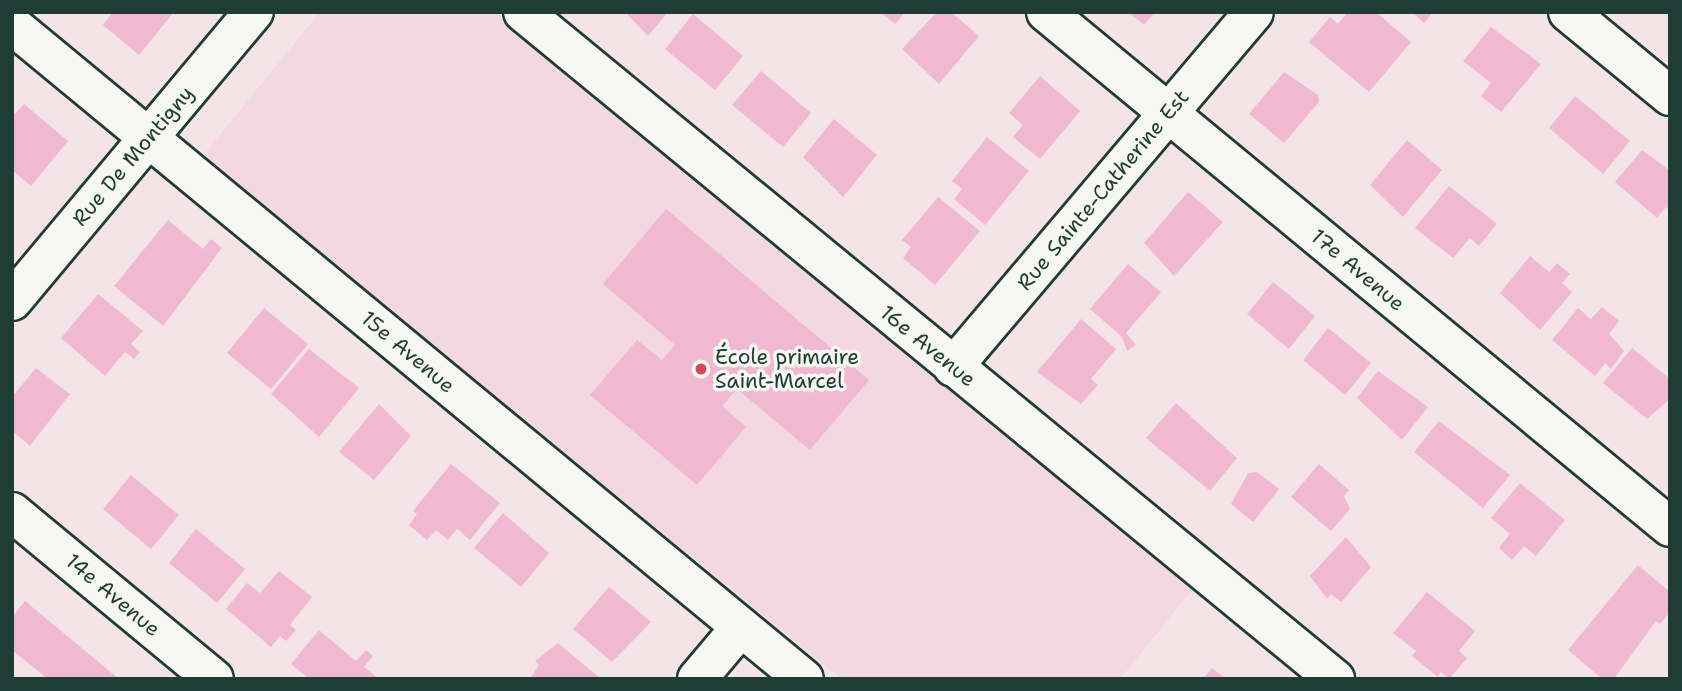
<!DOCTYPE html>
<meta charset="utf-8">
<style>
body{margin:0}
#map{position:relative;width:1682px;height:691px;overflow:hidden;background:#f4e4e8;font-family:"Shantell Sans",sans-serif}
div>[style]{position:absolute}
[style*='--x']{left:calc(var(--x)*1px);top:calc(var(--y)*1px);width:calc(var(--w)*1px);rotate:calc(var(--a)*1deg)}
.built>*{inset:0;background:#f3d7e1}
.building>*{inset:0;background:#f0b9d1}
.roads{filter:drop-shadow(2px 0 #1f3d34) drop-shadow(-2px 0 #1f3d34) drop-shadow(0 2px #1f3d34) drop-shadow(0 -2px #1f3d34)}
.minor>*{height:38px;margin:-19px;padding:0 19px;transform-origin:19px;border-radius:19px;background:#f6f6f2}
.dots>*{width:19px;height:19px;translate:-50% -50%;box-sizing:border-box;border:4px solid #f6f6f2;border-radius:50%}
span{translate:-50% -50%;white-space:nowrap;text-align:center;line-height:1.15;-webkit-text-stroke:7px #f6f6f2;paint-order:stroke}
.street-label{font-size:21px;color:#1f3d34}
.poi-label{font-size:21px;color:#1f3d34}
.left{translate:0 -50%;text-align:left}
.frame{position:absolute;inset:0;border:14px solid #1f3d34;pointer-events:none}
</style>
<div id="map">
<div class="built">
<div style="clip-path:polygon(320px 12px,501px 12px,1200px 580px,1120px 679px,842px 679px,201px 158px)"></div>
</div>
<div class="building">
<div style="clip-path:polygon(113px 12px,174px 12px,139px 55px,103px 25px)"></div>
<div style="clip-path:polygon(625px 12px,668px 12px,648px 36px)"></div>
<div style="clip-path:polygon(880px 12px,905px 12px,895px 24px)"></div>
<div style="clip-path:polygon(937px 12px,951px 12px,979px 36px,939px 84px,902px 49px)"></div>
<div style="clip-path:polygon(1128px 12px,1155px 12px,1144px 25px)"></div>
<div style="clip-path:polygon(1348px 12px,1376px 12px,1411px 42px,1369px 92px,1309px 42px,1330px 17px,1338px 24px)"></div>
<div style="clip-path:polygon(1412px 12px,1433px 12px,1424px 23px)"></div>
<div style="clip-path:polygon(693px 14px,743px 56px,715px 90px,665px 49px)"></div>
<div style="clip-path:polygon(1491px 27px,1541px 64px,1501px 112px,1481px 96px,1491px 83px,1463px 61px)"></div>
<div style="clip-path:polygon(761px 71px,811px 113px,783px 147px,732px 105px)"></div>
<div style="clip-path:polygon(1284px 72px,1318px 95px,1319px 102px,1284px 143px,1249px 114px)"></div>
<div style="clip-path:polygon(1040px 76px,1080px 111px,1040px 159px,1013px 137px,1023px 125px,1009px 113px)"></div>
<div style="clip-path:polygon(1575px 96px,1630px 141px,1603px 174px,1549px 128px)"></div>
<div style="clip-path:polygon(24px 104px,68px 141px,31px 186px,12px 170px,12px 117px)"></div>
<div style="clip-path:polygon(834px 119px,877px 155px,843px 197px,803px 157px)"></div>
<div style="clip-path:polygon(987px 137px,1029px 171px,985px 225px,954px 199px,962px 189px,952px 181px)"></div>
<div style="clip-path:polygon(1407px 140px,1442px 170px,1403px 217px,1370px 185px)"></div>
<div style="clip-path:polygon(1642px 150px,1670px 171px,1670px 210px,1666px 207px,1657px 218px,1615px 182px)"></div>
<div style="clip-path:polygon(1449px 186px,1497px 224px,1479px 246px,1470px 238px,1453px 258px,1415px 228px)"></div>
<div style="clip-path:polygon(1188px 192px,1223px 222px,1174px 276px,1144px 243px)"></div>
<div style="clip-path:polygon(938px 197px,980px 231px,935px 285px,903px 258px,911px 247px,902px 240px)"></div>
<div style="clip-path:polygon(666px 209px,869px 380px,810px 450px,737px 389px,722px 406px,746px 427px,697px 485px,590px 395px,637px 340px,662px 360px,675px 345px,603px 284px)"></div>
<div style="clip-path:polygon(168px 220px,203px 249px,211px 239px,222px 248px,163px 326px,114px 286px)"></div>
<div style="clip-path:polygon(1530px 256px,1549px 272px,1557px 263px,1570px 274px,1562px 283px,1572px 292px,1540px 330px,1500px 293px)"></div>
<div style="clip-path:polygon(1128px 264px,1161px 292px,1126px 333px,1136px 345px,1127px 351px,1122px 337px,1090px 309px)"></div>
<div style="clip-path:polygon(1273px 282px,1315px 316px,1289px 349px,1247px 314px)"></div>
<div style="clip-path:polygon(98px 294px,143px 331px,131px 344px,140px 352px,134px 359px,125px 352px,105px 376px,61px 338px)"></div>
<div style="clip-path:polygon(1602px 307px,1619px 321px,1609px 334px,1624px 351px,1611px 369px,1605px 363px,1595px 376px,1552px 340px,1578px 308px,1591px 319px)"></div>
<div style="clip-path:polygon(264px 308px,308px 344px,271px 389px,227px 353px)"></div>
<div style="clip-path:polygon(1081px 319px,1116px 349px,1091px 379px,1098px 385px,1081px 404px,1037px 372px)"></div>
<div style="clip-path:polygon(1328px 328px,1371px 363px,1345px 395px,1303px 360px)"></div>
<div style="clip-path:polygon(1632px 348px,1670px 379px,1670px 399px,1647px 419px,1603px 383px)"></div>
<div style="clip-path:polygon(309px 349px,359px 388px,319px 437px,271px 394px)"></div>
<div style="clip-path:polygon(36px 368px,70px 394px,30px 446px,12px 431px,12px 397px)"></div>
<div style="clip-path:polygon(1378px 371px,1428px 407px,1402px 440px,1357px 398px)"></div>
<div style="clip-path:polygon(1176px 403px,1237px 458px,1210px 491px,1146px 438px)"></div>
<div style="clip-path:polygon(379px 404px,411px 436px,374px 480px,339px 452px)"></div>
<div style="clip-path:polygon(1439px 421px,1510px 475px,1483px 508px,1414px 452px)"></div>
<div style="clip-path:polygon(451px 464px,500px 503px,470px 540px,457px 529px,448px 540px,436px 530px,427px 540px,409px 525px,417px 514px,413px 511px)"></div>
<div style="clip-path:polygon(1319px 464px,1349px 490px,1344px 496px,1350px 509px,1331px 531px,1291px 497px)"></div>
<div style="clip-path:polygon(1257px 472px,1279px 489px,1253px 522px,1231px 504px,1248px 473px)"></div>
<div style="clip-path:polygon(131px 475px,179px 515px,151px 549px,103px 509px)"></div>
<div style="clip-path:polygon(1520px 483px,1565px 520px,1536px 556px,1524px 546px,1512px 560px,1499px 548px,1510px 534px,1491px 518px)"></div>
<div style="clip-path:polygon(503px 513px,549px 553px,521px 587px,474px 548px)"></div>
<div style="clip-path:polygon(196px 529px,245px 569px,217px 603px,169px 563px)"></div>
<div style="clip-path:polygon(1346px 537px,1371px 567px,1341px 602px,1331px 594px,1327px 599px,1310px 576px)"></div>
<div style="clip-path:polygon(1638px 565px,1670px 592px,1670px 612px,1660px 624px,1656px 621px,1614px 679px,1602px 679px,1568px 650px)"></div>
<div style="clip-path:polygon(279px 571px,312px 597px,290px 625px,296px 630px,286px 641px,280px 636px,271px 647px,226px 609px,247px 583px,260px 593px)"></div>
<div style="clip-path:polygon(609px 587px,651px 622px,612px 662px,573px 629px)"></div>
<div style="clip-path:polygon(1427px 592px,1475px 631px,1459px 651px,1467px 658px,1449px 679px,1441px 672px,1438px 677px,1412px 656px,1416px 651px,1393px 633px)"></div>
<div style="clip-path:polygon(25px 601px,66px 635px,119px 679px,48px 679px,12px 650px,12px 617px)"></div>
<div style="clip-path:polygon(319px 630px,356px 661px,366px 650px,373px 656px,364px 667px,379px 679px,309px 679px,291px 664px)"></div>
<div style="clip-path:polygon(558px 643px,601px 679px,530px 679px,539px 665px,535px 661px)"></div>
<div style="clip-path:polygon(1212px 668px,1226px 679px,1203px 679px)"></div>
</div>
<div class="roads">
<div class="minor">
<div style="--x:523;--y:12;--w:1051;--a:39.4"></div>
<div style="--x:1046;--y:12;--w:809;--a:39.53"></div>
<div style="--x:1568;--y:12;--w:132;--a:39.5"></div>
<div style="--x:12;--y:25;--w:1027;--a:39.55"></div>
<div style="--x:12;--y:301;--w:377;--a:-50.1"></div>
<div style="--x:953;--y:367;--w:465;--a:-49.7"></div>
<div style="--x:12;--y:512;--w:262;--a:39.6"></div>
<div style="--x:697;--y:679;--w:68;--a:-49.8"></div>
</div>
</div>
<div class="dots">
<div style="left:701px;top:369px;background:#d1495b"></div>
</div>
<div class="street-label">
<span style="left:133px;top:156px;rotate:-50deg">Rue De Montigny</span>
<span style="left:1103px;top:190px;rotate:-50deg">Rue Sainte-Catherine Est</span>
<span style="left:1358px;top:270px;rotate:40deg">17e Avenue</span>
<span style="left:928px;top:346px;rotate:39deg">16e Avenue</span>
<span style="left:408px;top:352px;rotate:40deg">15e Avenue</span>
<span style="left:113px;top:595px;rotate:40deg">14e Avenue</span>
</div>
<div class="poi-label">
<span class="left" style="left:715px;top:369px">École primaire<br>Saint-Marcel</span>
</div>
<div class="frame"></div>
</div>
